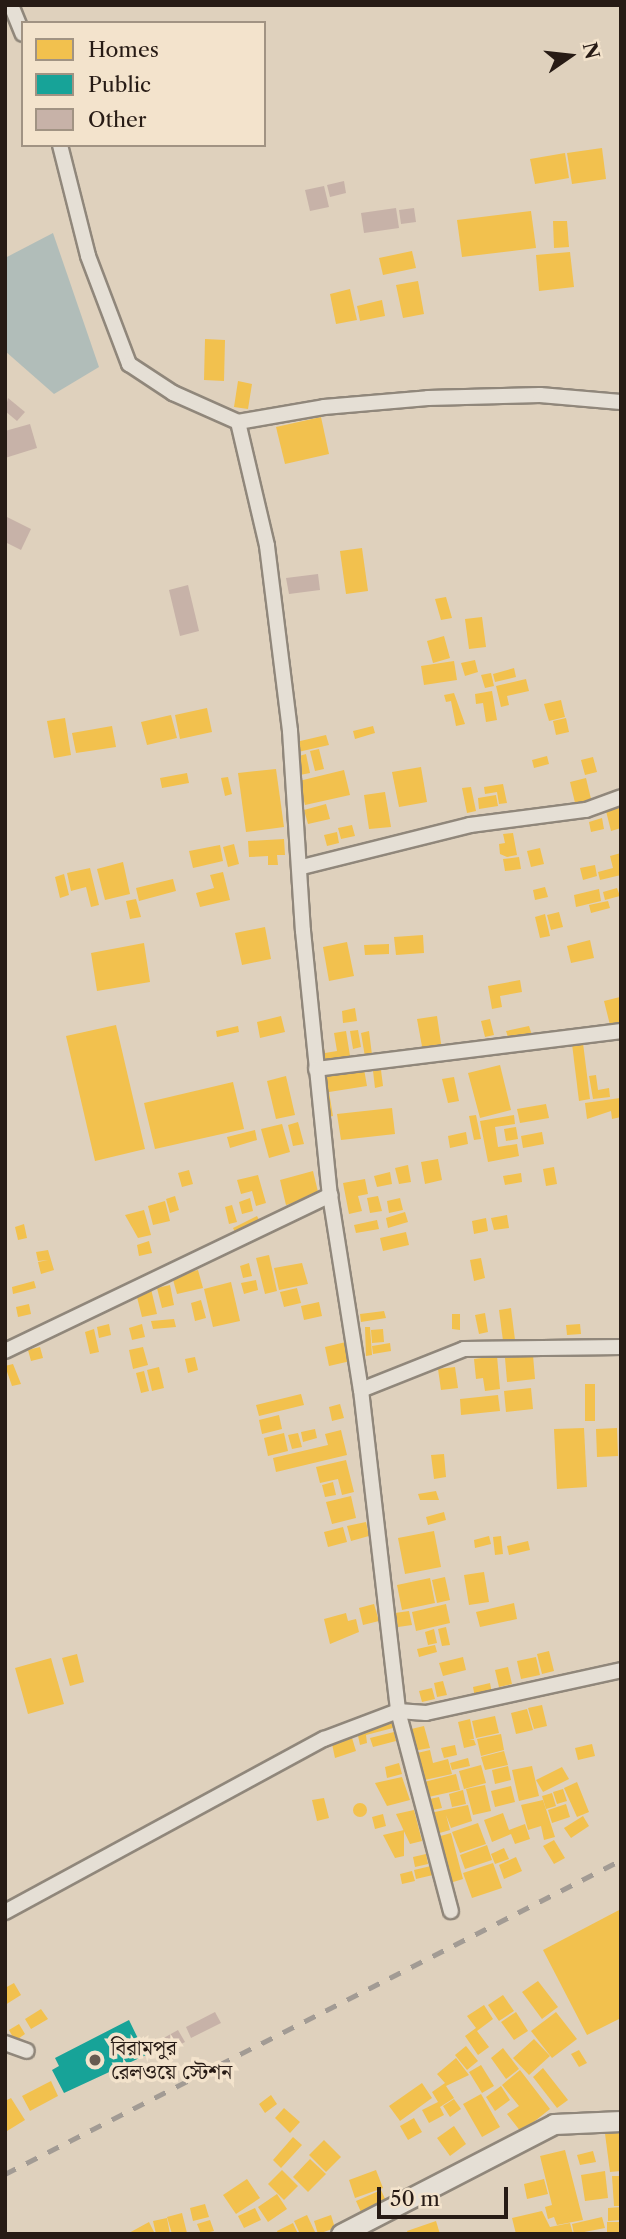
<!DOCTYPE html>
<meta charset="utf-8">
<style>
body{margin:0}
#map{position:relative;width:626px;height:2239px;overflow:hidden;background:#dfd1bd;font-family:"Libre Caslon Text","Noto Serif Bengali",serif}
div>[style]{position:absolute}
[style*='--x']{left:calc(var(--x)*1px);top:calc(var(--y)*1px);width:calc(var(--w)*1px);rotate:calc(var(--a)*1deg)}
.water>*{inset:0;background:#b1bdb9}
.homes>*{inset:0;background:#f2c14e}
.round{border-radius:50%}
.public>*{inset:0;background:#17a398}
.building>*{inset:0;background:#c7b2a8}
.roads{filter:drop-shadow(2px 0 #90877b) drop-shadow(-2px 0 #90877b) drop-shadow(0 2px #90877b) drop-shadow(0 -2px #90877b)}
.minor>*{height:14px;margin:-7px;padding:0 7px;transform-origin:7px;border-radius:7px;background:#e5dfd5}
.tertiary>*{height:19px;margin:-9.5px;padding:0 9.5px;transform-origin:9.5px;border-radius:9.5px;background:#e5dfd5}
.rail>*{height:5px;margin-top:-2.5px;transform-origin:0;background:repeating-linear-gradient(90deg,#a29b94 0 12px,transparent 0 24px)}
.dots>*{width:19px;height:19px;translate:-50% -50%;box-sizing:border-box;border:4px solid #f3e3cc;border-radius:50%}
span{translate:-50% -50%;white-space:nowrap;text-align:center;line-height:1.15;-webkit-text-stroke:7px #f3e3cc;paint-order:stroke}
.poi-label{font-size:21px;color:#271b15}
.left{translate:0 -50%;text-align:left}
.frame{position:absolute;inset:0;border:7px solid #271b15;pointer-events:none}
.legend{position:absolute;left:21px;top:21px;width:245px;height:126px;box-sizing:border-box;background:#f3e3cc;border:2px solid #a19383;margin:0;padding:9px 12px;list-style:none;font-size:21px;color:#271b15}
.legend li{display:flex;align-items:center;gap:14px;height:35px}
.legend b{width:35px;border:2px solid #a19383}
.north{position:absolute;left:535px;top:21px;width:70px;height:70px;-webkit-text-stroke:5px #f3e3cc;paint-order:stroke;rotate:76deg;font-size:19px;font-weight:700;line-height:28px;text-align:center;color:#271b15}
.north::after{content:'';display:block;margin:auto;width:24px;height:32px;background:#271b15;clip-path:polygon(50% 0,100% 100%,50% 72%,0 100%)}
.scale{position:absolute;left:377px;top:2187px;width:131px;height:32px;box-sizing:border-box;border:4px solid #271b15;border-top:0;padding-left:9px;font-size:21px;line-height:24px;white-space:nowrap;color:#271b15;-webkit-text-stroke:5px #f3e3cc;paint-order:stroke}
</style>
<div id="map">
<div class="water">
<div style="clip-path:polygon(53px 233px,99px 367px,54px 394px,5px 351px,5px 258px)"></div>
</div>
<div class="homes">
<div style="clip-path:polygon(602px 148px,606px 179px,572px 184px,567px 153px)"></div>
<div style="clip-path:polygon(565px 153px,569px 178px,535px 184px,530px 159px)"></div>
<div style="clip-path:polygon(531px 211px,536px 248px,462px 257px,457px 220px)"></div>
<div style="clip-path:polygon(553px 221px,567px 221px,569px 247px,554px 248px)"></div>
<div style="clip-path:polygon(412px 251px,416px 268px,383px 275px,379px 258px)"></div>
<div style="clip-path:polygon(570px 252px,574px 287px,539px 291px,536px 255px)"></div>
<div style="clip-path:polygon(418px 281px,424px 314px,403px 318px,396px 285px)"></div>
<div style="clip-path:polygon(350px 289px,357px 320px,336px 324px,330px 294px)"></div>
<div style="clip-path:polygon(382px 300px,385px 316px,360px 321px,357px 306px)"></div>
<div style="clip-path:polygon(205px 339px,225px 340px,224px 381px,204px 380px)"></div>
<div style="clip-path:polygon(238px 381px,252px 384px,248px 409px,234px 407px)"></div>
<div style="clip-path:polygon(321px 417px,329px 454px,285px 464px,276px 427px)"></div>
<div style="clip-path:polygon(362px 548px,368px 591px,346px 594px,340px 551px)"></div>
<div style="clip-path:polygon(446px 597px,452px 618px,441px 620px,435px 599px)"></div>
<div style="clip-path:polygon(482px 617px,486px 647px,469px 649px,465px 619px)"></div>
<div style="clip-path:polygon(444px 636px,450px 658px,433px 663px,427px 641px)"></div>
<div style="clip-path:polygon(475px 660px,478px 672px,465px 676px,461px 663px)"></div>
<div style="clip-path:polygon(454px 661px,457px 680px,424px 685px,421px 666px)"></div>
<div style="clip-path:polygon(514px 668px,516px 677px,495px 682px,493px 674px)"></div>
<div style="clip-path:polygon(491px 673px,494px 686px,485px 688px,481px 675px)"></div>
<div style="clip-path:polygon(526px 679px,529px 691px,507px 696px,509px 705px,501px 707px,496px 686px)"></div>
<div style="clip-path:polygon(492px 691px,497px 720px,486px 722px,483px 703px,476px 704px,475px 694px)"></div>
<div style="clip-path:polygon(454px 693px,465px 724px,456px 726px,451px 701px,446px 702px,444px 695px)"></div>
<div style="clip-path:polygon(561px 700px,565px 717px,549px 721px,544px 704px)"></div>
<div style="clip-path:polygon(207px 708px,212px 732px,180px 739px,175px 715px)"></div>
<div style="clip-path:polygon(171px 715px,177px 738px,147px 745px,141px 722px)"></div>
<div style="clip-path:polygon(65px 718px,71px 755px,54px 758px,47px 721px)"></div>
<div style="clip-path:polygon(566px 718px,569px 732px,556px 735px,553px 721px)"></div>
<div style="clip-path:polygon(112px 726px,116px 747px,76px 753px,72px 733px)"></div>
<div style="clip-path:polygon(373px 726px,375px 733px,355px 739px,353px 731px)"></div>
<div style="clip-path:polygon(326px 735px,329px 745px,298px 752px,296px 742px)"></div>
<div style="clip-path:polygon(319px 749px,324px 769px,315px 771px,310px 751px)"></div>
<div style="clip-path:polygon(306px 754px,310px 773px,300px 775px,296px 757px)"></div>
<div style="clip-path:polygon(547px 756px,549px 764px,534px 768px,532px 760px)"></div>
<div style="clip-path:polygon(593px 757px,597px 772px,585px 775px,581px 760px)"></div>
<div style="clip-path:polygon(421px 767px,427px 802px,399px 807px,392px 772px)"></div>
<div style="clip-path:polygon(276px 769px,284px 827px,246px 832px,238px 773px)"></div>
<div style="clip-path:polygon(344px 770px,350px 795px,305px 805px,299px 781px)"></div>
<div style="clip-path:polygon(187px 773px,189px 783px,162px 788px,160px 778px)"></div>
<div style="clip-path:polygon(228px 777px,232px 794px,225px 796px,221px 778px)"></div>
<div style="clip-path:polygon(586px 778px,592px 803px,576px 807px,570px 782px)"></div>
<div style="clip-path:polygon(503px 784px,507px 803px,499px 804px,497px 792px,485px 794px,484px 787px)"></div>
<div style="clip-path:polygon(471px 787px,476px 811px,467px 813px,462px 788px)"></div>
<div style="clip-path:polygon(385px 792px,391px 827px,369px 829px,364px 795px)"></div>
<div style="clip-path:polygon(496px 795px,498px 806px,479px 809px,478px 798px)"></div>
<div style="clip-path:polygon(326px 804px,330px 819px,308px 824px,304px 810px)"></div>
<div style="clip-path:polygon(621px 807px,621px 828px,611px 831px,606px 811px)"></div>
<div style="clip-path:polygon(602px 818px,604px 829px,591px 832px,589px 822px)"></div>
<div style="clip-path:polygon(352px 825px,355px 836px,341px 839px,338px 828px)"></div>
<div style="clip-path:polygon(337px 832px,339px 843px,327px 846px,324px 835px)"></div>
<div style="clip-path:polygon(513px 833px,517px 855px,507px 857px,500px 854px,499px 844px,505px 843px,503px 834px)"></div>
<div style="clip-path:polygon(284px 839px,285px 855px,277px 855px,278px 865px,268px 865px,268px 856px,249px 857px,248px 841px)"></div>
<div style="clip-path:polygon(234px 844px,239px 864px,228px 867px,223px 847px)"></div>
<div style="clip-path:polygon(220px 845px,223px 861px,193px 868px,189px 851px)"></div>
<div style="clip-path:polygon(540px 848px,544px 864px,531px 867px,527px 851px)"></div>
<div style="clip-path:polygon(621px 853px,621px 875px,600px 880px,598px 872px,613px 868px,610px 856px)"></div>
<div style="clip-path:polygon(519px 857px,521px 869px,505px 871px,503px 859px)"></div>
<div style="clip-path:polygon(123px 862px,130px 894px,105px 900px,97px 869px)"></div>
<div style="clip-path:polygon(595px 865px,597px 876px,583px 880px,580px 868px)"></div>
<div style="clip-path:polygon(90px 868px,99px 905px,91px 907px,86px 887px,71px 891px,67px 873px)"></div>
<div style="clip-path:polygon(223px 872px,230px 900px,200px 907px,196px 893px,214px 888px,210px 875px)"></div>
<div style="clip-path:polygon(64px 874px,69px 895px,60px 898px,55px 877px)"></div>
<div style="clip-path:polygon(173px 879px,176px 891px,139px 901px,136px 888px)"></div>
<div style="clip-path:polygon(545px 887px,548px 897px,535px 900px,533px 890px)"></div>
<div style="clip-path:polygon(617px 888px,620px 896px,605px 900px,603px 892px)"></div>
<div style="clip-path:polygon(599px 889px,601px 901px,576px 907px,574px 895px)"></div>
<div style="clip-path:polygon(136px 899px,141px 917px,130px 919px,126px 901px)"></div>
<div style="clip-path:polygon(608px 901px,610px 908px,591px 913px,589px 905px)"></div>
<div style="clip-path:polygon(559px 912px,563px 927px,551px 930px,547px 915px)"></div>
<div style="clip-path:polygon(545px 914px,550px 936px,540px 938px,535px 917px)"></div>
<div style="clip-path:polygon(265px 927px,271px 959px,242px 965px,235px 933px)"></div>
<div style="clip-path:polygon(423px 935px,424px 953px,396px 955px,394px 937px)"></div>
<div style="clip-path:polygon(590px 940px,594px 958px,571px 963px,567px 946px)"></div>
<div style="clip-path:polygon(347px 942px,354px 976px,329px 981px,323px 947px)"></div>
<div style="clip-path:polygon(144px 943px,150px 982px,97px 991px,91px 953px)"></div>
<div style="clip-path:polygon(389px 944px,389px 954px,365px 955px,364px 945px)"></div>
<div style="clip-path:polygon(520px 980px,522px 992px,500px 996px,502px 1007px,492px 1009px,488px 986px)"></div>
<div style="clip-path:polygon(620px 997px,621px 1027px,611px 1029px,604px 1001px)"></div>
<div style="clip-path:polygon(355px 1008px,357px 1021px,343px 1023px,342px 1011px)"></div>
<div style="clip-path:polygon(281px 1016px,285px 1032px,260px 1038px,257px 1022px)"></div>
<div style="clip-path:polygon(437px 1016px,442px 1050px,423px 1052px,417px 1019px)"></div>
<div style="clip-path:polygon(490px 1019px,494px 1035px,485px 1037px,481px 1021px)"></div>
<div style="clip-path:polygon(116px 1025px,145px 1149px,95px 1161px,66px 1036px)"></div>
<div style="clip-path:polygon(238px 1026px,239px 1032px,217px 1037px,216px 1031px)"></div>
<div style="clip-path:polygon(529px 1026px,532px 1035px,509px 1040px,506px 1031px)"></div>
<div style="clip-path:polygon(358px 1030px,361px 1047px,353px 1049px,350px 1031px)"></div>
<div style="clip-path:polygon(346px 1031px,351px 1062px,317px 1068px,314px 1045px,323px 1044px,325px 1053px,337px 1051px,334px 1033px)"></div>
<div style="clip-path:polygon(369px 1031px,372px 1055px,365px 1057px,361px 1033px)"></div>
<div style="clip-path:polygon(583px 1043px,590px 1099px,579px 1101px,572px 1044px)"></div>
<div style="clip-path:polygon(500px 1065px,511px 1110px,480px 1118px,468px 1073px)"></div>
<div style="clip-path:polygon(364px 1069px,367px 1086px,329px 1092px,333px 1116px,324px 1118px,317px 1076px)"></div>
<div style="clip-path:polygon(381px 1070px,383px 1086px,375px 1088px,373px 1071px)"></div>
<div style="clip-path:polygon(596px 1075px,598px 1090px,609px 1088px,610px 1097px,593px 1099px,589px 1076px)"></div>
<div style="clip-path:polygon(286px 1076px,295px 1115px,276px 1119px,267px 1081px)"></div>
<div style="clip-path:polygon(454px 1077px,459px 1101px,448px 1103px,442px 1079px)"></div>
<div style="clip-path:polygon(233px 1082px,244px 1129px,155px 1149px,144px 1103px)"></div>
<div style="clip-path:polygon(620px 1098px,621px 1117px,612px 1119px,611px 1111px,587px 1119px,585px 1103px)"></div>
<div style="clip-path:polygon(546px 1104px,549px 1118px,520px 1123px,517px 1109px)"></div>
<div style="clip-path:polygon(392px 1108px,395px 1134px,341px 1140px,337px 1114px)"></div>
<div style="clip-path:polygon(476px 1115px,481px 1139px,474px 1140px,469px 1116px)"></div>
<div style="clip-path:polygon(514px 1115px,515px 1124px,495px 1127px,498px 1147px,517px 1144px,519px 1156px,488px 1162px,480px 1121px)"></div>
<div style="clip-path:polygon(298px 1122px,304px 1144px,293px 1146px,288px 1125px)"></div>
<div style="clip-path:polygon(282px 1124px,290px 1152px,269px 1158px,261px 1129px)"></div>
<div style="clip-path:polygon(516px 1127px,518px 1139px,506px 1141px,504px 1129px)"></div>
<div style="clip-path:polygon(255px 1130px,257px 1140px,230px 1148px,227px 1137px)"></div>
<div style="clip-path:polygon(466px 1132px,468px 1144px,450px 1148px,448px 1136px)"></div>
<div style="clip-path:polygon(542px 1132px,544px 1144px,523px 1148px,521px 1136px)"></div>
<div style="clip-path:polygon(438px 1159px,442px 1180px,425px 1184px,421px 1162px)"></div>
<div style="clip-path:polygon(408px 1165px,411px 1182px,399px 1184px,395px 1168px)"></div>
<div style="clip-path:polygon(554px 1167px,557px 1184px,546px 1186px,543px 1169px)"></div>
<div style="clip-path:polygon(189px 1170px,193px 1184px,182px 1187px,178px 1173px)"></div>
<div style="clip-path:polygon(313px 1171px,319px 1196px,286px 1205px,280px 1180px)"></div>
<div style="clip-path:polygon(390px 1172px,392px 1184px,377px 1187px,374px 1176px)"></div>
<div style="clip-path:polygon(521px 1173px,522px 1182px,505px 1185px,503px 1176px)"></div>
<div style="clip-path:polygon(258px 1175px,266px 1203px,256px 1206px,252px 1191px,241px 1194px,237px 1180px)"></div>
<div style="clip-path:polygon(365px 1179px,368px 1194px,358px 1196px,362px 1211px,349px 1214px,343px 1183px)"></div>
<div style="clip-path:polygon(175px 1196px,179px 1210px,170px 1213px,166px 1199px)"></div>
<div style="clip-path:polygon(378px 1196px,382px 1211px,370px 1213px,367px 1198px)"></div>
<div style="clip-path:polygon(250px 1198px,253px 1211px,242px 1214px,239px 1202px)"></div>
<div style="clip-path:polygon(400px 1198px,403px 1210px,389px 1213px,387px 1201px)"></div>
<div style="clip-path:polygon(165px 1201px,170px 1221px,153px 1225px,148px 1206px)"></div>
<div style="clip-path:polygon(232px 1205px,237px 1222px,229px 1224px,225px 1207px)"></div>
<div style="clip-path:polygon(144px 1210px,151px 1235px,138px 1238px,125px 1215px)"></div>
<div style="clip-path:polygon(405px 1212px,408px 1222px,388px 1228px,386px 1218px)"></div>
<div style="clip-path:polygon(507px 1215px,509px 1228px,494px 1230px,491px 1218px)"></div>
<div style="clip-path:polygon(257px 1216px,261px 1224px,237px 1236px,233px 1228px)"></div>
<div style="clip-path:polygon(486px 1218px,488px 1231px,474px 1234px,472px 1221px)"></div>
<div style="clip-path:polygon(377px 1220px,379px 1229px,356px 1233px,354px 1225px)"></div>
<div style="clip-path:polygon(24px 1224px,27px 1238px,18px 1240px,15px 1227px)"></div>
<div style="clip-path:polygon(406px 1232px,409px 1245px,383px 1251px,380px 1238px)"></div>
<div style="clip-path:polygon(149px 1241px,152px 1253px,139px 1256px,137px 1245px)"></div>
<div style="clip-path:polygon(48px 1250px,54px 1270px,41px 1274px,38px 1262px,48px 1260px,38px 1261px,36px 1252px)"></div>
<div style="clip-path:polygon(269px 1255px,277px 1291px,265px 1294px,256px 1258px)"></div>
<div style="clip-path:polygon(481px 1258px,485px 1278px,474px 1281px,470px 1260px)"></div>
<div style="clip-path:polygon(249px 1263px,252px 1276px,243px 1278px,240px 1266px)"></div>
<div style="clip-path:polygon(302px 1263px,308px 1284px,279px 1290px,274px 1268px)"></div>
<div style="clip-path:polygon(198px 1270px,203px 1288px,177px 1294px,172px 1276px)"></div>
<div style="clip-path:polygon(256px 1280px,258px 1290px,244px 1294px,241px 1283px)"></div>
<div style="clip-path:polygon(34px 1281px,36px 1288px,13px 1294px,12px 1287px)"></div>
<div style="clip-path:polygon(231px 1282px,240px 1321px,213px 1327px,204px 1289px)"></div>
<div style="clip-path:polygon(170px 1285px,174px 1305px,162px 1308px,157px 1288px)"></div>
<div style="clip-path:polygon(297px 1288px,301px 1303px,284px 1307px,280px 1292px)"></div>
<div style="clip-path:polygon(151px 1289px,157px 1314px,142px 1317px,136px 1293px)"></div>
<div style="clip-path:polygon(201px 1300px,206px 1318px,195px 1321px,191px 1303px)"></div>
<div style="clip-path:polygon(319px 1302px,322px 1316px,304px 1320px,301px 1306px)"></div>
<div style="clip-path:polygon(29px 1304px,31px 1314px,18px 1317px,16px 1307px)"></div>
<div style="clip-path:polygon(511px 1308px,515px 1340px,503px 1341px,499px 1310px)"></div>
<div style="clip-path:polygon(384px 1311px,386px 1318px,361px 1322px,360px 1314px)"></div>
<div style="clip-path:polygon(485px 1313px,488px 1332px,479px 1334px,475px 1315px)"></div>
<div style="clip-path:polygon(452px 1314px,460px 1314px,460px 1330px,452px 1329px)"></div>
<div style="clip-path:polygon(174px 1319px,176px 1327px,153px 1329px,151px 1321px)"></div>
<div style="clip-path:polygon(109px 1324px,111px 1335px,99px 1338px,97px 1327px)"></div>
<div style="clip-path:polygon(142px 1324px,145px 1337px,132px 1340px,129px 1328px)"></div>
<div style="clip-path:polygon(580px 1324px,581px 1334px,567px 1335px,566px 1325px)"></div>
<div style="clip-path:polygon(365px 1327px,370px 1327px,372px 1355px,366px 1356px)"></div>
<div style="clip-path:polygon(94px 1329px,99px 1352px,90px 1354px,85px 1332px)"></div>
<div style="clip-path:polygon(383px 1329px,384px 1342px,372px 1343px,371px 1330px)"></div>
<div style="clip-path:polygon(350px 1341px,355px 1360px,329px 1366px,325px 1347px)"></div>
<div style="clip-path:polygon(390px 1343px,391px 1351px,373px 1354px,372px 1346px)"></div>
<div style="clip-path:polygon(40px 1347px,43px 1358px,31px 1361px,28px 1350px)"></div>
<div style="clip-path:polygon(143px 1347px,148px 1365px,133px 1369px,129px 1350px)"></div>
<div style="clip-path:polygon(533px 1355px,535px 1379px,507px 1382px,505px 1358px)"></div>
<div style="clip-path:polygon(497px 1356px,500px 1389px,485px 1391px,483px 1378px,476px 1379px,474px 1359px)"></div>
<div style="clip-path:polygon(195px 1357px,198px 1370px,188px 1373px,185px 1359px)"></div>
<div style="clip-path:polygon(13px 1364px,21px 1384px,12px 1386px,5px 1366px)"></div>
<div style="clip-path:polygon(159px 1367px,164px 1388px,152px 1391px,147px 1370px)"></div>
<div style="clip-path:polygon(455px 1367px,458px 1388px,441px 1390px,438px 1369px)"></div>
<div style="clip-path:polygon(144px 1371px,149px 1391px,141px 1393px,136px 1373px)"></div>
<div style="clip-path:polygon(585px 1384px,595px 1384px,595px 1421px,585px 1421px)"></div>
<div style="clip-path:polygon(531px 1388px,533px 1409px,506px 1412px,504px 1391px)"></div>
<div style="clip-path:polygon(301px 1394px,304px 1405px,259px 1416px,256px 1405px)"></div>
<div style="clip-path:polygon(498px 1395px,500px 1411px,461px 1415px,460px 1399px)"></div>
<div style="clip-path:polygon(340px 1404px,344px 1418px,332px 1421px,329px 1407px)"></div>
<div style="clip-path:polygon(279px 1415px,282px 1429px,262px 1434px,259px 1420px)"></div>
<div style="clip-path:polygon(584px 1428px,587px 1487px,557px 1489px,554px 1429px)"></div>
<div style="clip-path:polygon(617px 1428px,618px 1456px,597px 1457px,596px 1429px)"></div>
<div style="clip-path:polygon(315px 1429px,317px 1438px,303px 1442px,301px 1432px)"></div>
<div style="clip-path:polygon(341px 1430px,347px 1455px,276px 1472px,273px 1458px,328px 1445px,325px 1434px)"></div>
<div style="clip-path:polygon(284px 1433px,288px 1451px,268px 1456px,264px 1438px)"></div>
<div style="clip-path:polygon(298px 1433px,302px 1447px,292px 1449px,288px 1435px)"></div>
<div style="clip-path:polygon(444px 1454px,446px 1477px,434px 1479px,431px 1455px)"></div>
<div style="clip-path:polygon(346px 1460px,354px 1492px,342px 1495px,338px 1479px,320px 1483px,316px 1467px)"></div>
<div style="clip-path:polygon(333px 1482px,336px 1495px,325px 1497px,322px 1485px)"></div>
<div style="clip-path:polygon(436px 1491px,439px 1500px,420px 1500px,418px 1494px)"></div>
<div style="clip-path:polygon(351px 1496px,356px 1518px,332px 1524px,326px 1502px)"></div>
<div style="clip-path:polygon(444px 1512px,446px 1520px,428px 1525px,426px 1517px)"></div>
<div style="clip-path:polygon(366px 1522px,369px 1536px,351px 1541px,347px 1526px)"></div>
<div style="clip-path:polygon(343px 1527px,347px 1542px,328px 1547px,324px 1532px)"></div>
<div style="clip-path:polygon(434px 1531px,441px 1567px,405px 1574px,398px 1538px)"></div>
<div style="clip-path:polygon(489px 1536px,491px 1544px,475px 1548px,474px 1540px)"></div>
<div style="clip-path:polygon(501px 1536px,503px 1554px,495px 1555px,493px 1537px)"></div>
<div style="clip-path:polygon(528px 1541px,530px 1550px,509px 1555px,507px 1546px)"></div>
<div style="clip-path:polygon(484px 1572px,489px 1602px,469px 1605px,464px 1575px)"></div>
<div style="clip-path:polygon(445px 1577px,450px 1600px,437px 1603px,432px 1580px)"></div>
<div style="clip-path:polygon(430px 1578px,435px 1603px,402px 1610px,397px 1585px)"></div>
<div style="clip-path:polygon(514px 1603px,517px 1619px,480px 1627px,476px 1612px)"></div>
<div style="clip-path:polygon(374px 1604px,379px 1621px,363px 1625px,359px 1608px)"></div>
<div style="clip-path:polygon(446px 1604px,450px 1623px,416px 1631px,412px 1612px)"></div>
<div style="clip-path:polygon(409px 1611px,412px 1625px,398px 1627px,395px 1613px)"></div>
<div style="clip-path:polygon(346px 1613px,348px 1621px,356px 1619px,359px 1632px,330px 1644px,324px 1619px)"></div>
<div style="clip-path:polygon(446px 1627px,450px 1645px,442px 1646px,438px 1629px)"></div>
<div style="clip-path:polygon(434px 1629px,437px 1643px,428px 1645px,425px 1632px)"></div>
<div style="clip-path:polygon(435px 1645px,437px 1652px,419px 1657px,417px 1649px)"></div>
<div style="clip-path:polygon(549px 1651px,554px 1671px,542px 1674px,537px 1654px)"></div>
<div style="clip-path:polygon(77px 1654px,84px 1682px,70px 1686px,62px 1658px)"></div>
<div style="clip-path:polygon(463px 1657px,466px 1670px,443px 1676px,439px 1663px)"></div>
<div style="clip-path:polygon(536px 1657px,540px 1675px,521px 1679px,517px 1661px)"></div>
<div style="clip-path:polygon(51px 1658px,64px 1704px,28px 1714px,15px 1668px)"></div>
<div style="clip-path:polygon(508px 1667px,512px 1684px,499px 1687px,495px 1670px)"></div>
<div style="clip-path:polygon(443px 1681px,447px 1695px,437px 1697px,434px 1683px)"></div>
<div style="clip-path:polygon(490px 1683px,492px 1694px,475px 1698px,473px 1687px)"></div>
<div style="clip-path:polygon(432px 1688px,435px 1699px,422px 1702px,419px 1691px)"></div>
<div style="clip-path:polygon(542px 1705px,547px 1726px,534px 1729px,528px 1708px)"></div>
<div style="clip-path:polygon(527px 1709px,533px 1730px,516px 1734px,511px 1713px)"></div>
<div style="clip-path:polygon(495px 1716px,499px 1733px,476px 1738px,472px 1721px)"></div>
<div style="clip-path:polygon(470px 1719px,474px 1739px,469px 1740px,474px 1740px,476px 1745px,464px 1748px,458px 1722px)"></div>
<div style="clip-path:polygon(391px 1720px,393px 1728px,366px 1735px,367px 1743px,360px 1745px,357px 1731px)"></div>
<div style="clip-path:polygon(424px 1726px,430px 1748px,413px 1751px,407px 1730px)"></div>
<div style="clip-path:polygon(394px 1732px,396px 1741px,373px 1747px,370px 1738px)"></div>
<div style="clip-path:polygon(501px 1734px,504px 1750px,481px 1756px,477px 1739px)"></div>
<div style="clip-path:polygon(352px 1738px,356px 1751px,335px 1758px,332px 1744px)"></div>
<div style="clip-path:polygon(592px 1744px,595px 1756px,578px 1760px,575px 1748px)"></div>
<div style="clip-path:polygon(455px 1745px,457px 1755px,444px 1758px,441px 1748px)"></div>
<div style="clip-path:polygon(430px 1750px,433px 1763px,448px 1759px,452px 1774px,420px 1781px,413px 1754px)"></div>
<div style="clip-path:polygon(504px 1751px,508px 1765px,485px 1770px,481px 1757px)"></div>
<div style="clip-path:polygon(468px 1758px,470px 1766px,452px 1770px,450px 1763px)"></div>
<div style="clip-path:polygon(399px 1763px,402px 1774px,387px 1778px,385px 1767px)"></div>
<div style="clip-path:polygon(481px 1765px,486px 1783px,464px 1789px,459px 1771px)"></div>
<div style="clip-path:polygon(508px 1766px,511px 1780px,495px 1784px,492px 1770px)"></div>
<div style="clip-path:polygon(532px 1766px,539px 1796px,519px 1801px,512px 1770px)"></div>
<div style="clip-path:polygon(562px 1767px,569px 1779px,543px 1792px,536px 1780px)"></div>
<div style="clip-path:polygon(456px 1774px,460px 1790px,424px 1798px,420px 1783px)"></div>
<div style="clip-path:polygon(402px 1777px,410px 1800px,387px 1806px,375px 1783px)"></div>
<div style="clip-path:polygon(577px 1782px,589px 1812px,577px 1817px,564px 1788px)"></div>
<div style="clip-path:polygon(485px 1785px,491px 1811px,473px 1815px,466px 1789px)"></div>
<div style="clip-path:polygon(511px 1786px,515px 1802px,495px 1807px,491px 1791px)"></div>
<div style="clip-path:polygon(563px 1789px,567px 1801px,557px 1804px,553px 1792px)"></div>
<div style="clip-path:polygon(463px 1790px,466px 1804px,452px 1807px,449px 1794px)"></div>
<div style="clip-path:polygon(552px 1793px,556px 1806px,546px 1809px,542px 1796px)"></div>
<div style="clip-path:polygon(439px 1797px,442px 1808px,428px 1811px,425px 1800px)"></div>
<div style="clip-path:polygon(324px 1798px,329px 1818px,317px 1821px,312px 1800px)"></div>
<div style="clip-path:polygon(543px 1800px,555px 1837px,544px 1840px,541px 1826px,528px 1830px,521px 1805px)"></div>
<div class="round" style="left:353px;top:1803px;width:14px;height:14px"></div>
<div style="clip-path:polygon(566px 1804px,570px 1817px,552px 1823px,548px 1810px)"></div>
<div style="clip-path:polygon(468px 1805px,472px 1821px,451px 1828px,446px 1815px,450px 1830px,436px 1834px,430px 1813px)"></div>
<div style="clip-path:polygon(414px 1810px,422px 1841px,410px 1844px,396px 1814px)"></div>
<div style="clip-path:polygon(503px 1813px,509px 1830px,525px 1824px,530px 1839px,515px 1844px,511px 1834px,492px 1842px,484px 1820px)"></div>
<div style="clip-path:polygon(383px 1814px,386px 1826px,375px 1829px,372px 1817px)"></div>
<div style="clip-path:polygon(583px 1816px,589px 1826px,571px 1838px,564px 1828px)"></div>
<div style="clip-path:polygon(478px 1823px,486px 1844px,460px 1853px,452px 1832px)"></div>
<div style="clip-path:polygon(404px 1830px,404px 1856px,395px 1858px,383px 1835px)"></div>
<div style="clip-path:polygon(451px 1833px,463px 1879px,450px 1883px,437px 1837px)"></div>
<div style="clip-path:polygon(554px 1840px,565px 1858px,554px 1864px,543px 1846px)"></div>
<div style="clip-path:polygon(487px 1845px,492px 1860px,465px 1869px,460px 1855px)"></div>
<div style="clip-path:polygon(504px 1848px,509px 1859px,495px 1864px,491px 1854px)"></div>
<div style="clip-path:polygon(426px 1854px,428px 1864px,415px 1867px,413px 1857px)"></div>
<div style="clip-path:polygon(516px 1857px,522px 1871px,504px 1879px,499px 1865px)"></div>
<div style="clip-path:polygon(493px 1863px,502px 1888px,472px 1898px,463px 1873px)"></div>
<div style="clip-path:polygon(431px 1866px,433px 1875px,416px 1879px,414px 1870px)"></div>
<div style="clip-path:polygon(412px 1871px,415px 1881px,402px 1884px,400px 1874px)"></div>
<div style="clip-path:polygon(621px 1909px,621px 2018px,587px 2035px,543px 1950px)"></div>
<div style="clip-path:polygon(538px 1981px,558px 2007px,542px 2019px,522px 1992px)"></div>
<div style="clip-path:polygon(14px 1983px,21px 1995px,5px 2005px,5px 1988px)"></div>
<div style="clip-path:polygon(503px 1995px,514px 2011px,499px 2021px,488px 2005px)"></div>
<div style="clip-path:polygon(484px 2005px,493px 2019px,477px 2031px,489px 2047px,478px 2055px,465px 2036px,476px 2028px,467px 2016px)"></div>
<div style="clip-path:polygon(41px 2009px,48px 2019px,31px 2029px,25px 2019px)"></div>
<div style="clip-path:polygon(516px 2012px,528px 2031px,514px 2040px,501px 2022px)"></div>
<div style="clip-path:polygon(556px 2012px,577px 2039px,552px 2058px,531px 2031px)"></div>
<div style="clip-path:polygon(19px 2024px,25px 2034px,15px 2041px,9px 2030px)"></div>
<div style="clip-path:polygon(534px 2039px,550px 2056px,529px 2075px,513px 2058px)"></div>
<div style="clip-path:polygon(466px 2046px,478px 2061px,467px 2070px,455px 2055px)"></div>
<div style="clip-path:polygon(503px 2048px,519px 2069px,506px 2079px,491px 2058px)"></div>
<div style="clip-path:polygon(579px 2050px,587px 2063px,579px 2067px,571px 2054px)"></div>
<div style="clip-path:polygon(456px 2058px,469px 2075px,446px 2086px,454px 2098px,440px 2107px,444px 2115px,429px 2123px,422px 2110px,438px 2102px,432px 2092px,445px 2083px,437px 2074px)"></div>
<div style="clip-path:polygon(481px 2065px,494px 2086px,482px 2093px,469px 2072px)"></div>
<div style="clip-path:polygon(543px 2068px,568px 2100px,557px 2108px,533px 2077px)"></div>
<div style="clip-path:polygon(520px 2070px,550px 2109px,521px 2132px,507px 2114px,519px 2106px,502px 2085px)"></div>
<div style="clip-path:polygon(51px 2081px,58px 2096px,30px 2111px,22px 2096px)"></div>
<div style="clip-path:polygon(422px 2083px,432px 2098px,400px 2121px,389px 2106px)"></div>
<div style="clip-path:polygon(501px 2086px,510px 2100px,495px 2111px,486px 2097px)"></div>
<div style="clip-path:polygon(481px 2094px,500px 2127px,482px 2137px,463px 2104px)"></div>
<div style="clip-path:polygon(271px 2095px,277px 2104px,265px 2113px,259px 2104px)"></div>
<div style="clip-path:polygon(11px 2098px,25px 2120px,7px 2131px,5px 2101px)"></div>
<div style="clip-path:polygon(454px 2099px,461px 2109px,450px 2117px,443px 2106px)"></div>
<div style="clip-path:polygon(284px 2108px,300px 2122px,290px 2133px,275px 2118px)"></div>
<div style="clip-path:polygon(414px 2118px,422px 2132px,408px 2140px,400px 2126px)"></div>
<div style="clip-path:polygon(621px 2124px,621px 2171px,610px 2172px,604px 2126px)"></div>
<div style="clip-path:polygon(454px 2126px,466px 2144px,450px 2156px,437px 2138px)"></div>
<div style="clip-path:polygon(293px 2137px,302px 2145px,281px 2168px,273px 2160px)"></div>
<div style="clip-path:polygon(324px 2140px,341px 2157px,326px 2172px,309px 2155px)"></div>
<div style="clip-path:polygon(565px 2150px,583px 2220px,557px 2225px,554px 2217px,548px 2219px,545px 2207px,552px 2205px,540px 2156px)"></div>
<div style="clip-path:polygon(593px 2151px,596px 2162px,580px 2165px,577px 2155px)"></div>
<div style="clip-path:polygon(310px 2159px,326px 2174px,308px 2192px,293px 2177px)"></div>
<div style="clip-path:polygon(282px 2170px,298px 2186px,284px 2200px,268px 2184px)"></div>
<div style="clip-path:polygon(376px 2170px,383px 2188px,355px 2198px,349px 2180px)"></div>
<div style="clip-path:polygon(605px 2171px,608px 2198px,585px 2201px,581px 2175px)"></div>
<div style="clip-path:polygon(612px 2176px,621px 2176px,621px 2206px,614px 2206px)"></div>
<div style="clip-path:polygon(247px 2179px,260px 2198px,236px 2214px,223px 2195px)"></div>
<div style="clip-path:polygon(544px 2179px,548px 2194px,527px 2199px,524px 2184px)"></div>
<div style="clip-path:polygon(381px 2190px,386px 2201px,361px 2212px,356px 2201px)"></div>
<div style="clip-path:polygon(277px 2194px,287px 2209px,268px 2222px,258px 2207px)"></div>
<div style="clip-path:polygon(205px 2204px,209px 2217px,193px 2221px,190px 2208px)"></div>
<div style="clip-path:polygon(621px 2207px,621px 2220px,608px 2221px,608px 2208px)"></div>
<div style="clip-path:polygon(255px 2208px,261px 2220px,244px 2228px,238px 2216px)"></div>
<div style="clip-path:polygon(542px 2211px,550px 2227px,570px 2223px,573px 2234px,516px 2234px,512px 2218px)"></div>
<div style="clip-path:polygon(182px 2213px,187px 2233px,172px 2234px,167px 2217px)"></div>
<div style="clip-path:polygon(307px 2215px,316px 2234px,300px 2234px,294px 2221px)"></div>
<div style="clip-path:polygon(331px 2215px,335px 2228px,318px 2234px,314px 2221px)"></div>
<div style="clip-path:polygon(602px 2217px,605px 2228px,574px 2234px,572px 2224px)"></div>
<div style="clip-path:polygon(167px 2218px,170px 2234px,156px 2234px,153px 2221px)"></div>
<div style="clip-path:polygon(210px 2220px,214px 2231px,201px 2234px,197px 2224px)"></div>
<div style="clip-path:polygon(436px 2221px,440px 2234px,408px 2234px,407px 2231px)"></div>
<div style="clip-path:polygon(149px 2222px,154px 2232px,127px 2234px)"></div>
<div style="clip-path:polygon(607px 2222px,621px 2222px,621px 2234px,607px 2234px)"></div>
<div style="clip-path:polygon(293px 2223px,298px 2234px,278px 2234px,277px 2231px)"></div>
</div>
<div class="public">
<div style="clip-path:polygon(129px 2020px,146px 2055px,64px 2093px,52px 2070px,59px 2066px,55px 2058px)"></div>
</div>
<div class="building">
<div style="clip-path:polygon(344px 181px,346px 193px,330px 197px,327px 185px)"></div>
<div style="clip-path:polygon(324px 186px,329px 207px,310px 211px,305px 190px)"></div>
<div style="clip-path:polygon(396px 208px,399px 228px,364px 233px,361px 213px)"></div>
<div style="clip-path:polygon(414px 208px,416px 222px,401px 224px,399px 210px)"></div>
<div style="clip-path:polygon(8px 398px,25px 412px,17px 421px,5px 411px)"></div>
<div style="clip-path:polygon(30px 424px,37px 448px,5px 458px,5px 431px)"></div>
<div style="clip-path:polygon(5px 516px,31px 529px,21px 550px,5px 542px)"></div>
<div style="clip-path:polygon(318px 574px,320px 590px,289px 594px,286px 578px)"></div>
<div style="clip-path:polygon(188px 585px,199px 631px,180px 636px,169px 590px)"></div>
<div style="clip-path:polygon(215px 2012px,221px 2023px,191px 2038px,186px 2027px)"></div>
<div style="clip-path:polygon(178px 2030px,185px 2042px,157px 2057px,151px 2045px)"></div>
</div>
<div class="roads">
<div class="minor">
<div style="--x:11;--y:5;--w:31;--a:68"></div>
<div style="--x:60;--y:145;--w:114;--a:75.8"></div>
<div style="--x:88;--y:256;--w:116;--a:69.2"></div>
<div style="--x:129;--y:364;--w:53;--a:33.4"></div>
<div style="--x:173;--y:393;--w:71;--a:24"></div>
<div style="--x:238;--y:422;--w:127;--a:76.8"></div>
<div style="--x:267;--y:546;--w:186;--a:82.9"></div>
<div style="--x:290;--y:731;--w:200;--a:86.3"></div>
<div style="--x:303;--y:931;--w:265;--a:84.2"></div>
<div style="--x:330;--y:1195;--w:197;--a:81"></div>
<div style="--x:361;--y:1390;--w:323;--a:83.4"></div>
<div style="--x:398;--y:1711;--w:207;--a:75.2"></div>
<div style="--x:238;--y:422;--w:87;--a:-9.9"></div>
<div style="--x:324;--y:407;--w:104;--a:-4.9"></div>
<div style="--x:428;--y:398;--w:112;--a:-1.5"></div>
<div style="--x:540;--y:395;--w:81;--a:4.9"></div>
<div style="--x:302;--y:867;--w:173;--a:-14"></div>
<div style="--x:470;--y:825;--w:117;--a:-7.4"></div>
<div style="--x:586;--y:810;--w:37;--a:-20"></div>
<div style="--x:316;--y:1069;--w:307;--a:-7.1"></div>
<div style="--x:5;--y:1351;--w:361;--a:-25.6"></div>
<div style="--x:361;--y:1390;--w:111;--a:-21.7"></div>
<div style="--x:464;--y:1349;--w:157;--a:-0.7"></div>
<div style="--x:5;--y:1912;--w:363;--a:-28.5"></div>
<div style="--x:324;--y:1739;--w:79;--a:-20.7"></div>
<div style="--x:398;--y:1711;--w:28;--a:4"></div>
<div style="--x:426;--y:1713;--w:200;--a:-12.4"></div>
<div style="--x:5;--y:2043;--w:23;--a:20"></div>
</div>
<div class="tertiary">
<div style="--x:341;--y:2234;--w:240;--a:-27.3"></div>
<div style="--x:554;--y:2124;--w:67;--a:-2.6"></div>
</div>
</div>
<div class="rail">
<div style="--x:5;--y:2174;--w:691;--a:-27.01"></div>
</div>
<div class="dots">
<div style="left:95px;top:2060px;background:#675b50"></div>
</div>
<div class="poi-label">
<span class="left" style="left:111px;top:2060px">বিরামপুর<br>রেলওয়ে স্টেশন</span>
</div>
<div class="frame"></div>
<ul class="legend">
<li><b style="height:19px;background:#f2c14e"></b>Homes</li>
<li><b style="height:19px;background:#17a398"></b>Public</li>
<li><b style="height:19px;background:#c7b2a8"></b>Other</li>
</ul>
<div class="north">N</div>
<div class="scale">50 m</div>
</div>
